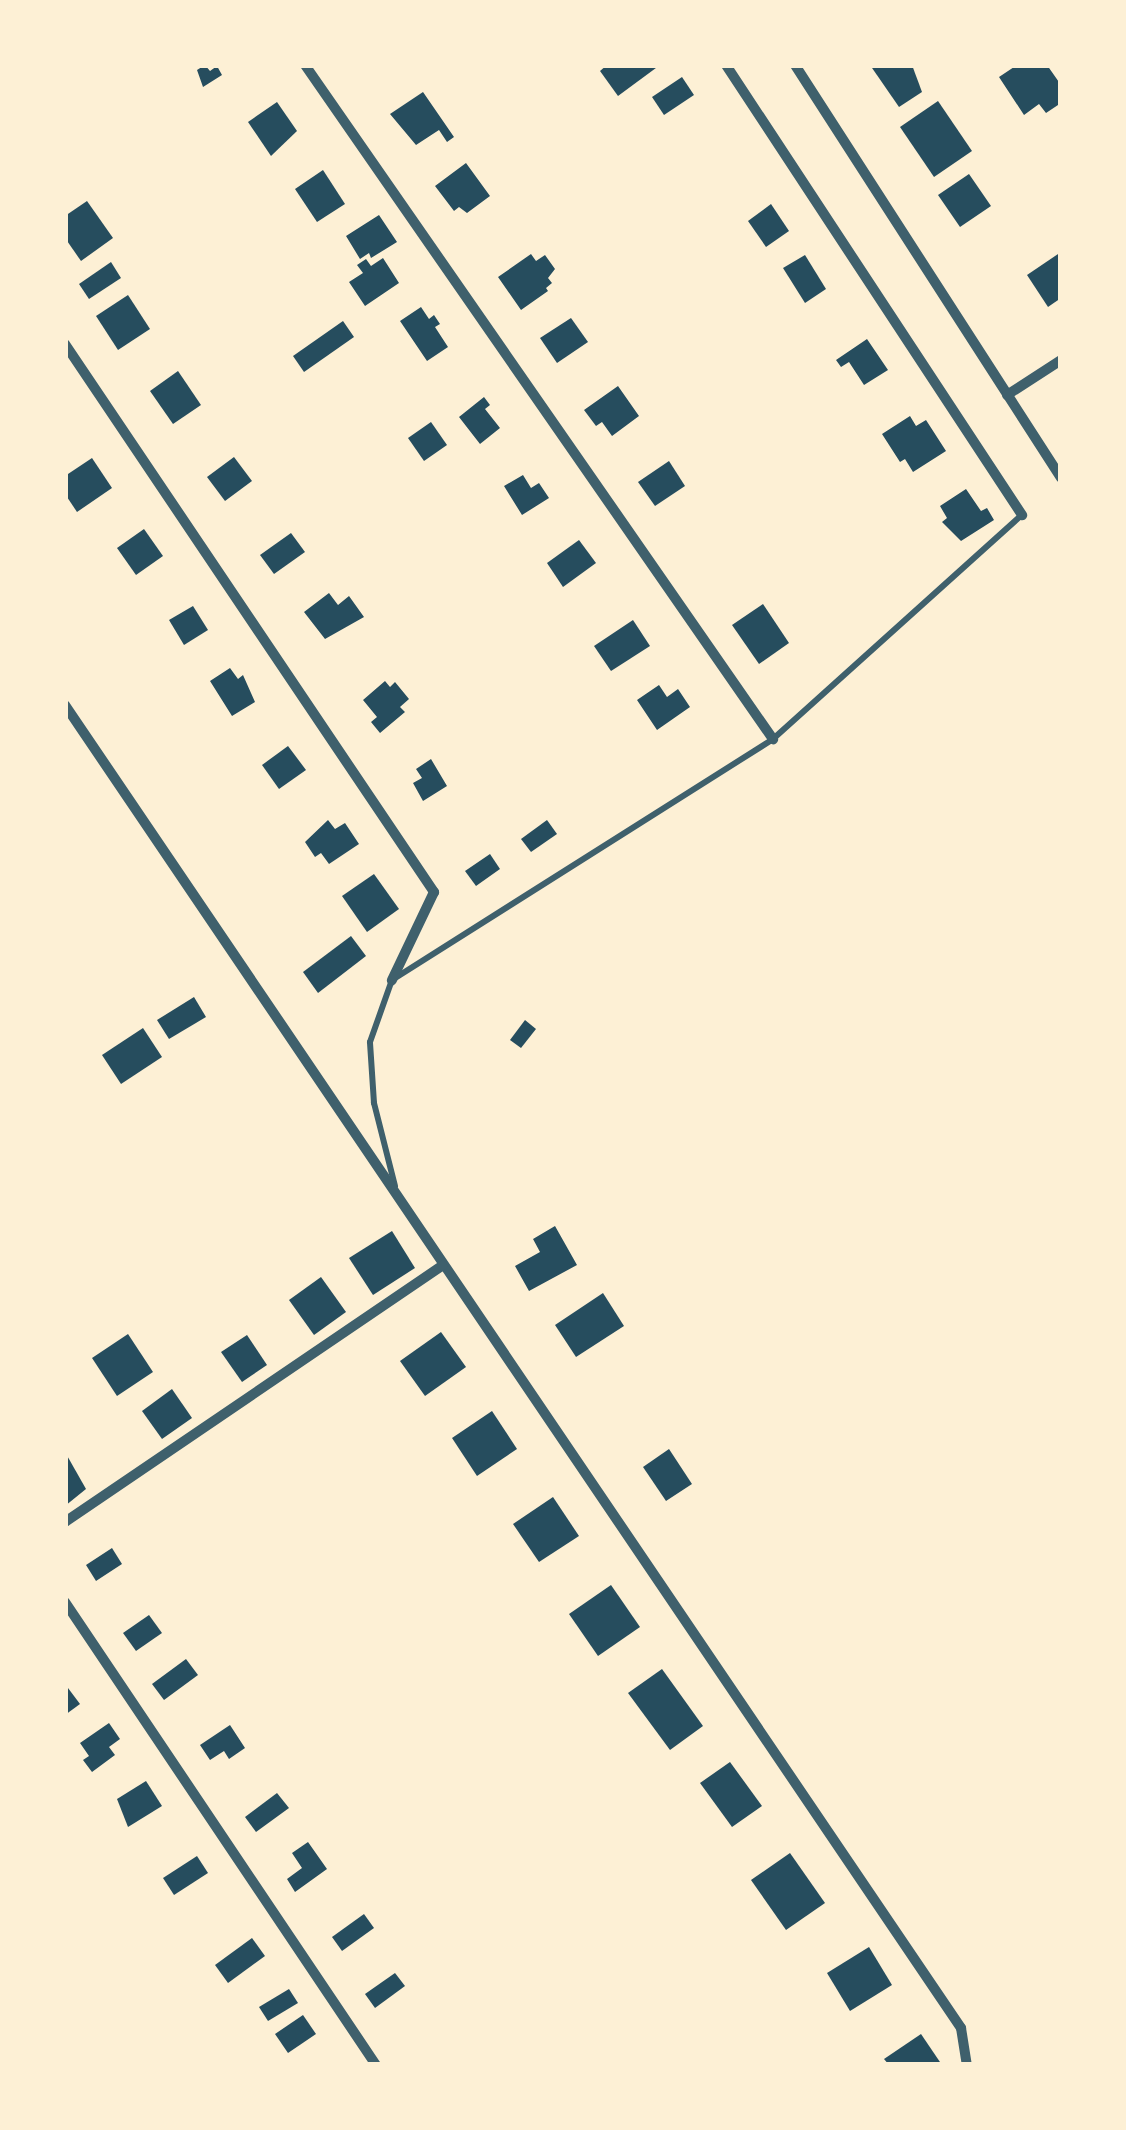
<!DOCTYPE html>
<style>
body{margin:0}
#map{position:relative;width:1126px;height:2130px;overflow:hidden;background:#fdf0d5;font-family:"DM Sans",sans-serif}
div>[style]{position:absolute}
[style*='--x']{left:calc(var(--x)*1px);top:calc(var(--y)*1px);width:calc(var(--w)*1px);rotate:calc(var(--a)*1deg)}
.building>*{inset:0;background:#264d5e}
.service>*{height:6px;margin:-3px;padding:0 3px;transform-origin:3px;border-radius:3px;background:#3f606c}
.minor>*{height:10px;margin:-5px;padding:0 5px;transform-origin:5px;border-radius:5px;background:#3f606c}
span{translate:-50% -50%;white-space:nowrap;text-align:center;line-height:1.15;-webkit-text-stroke:10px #fdf0d5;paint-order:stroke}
.frame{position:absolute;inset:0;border:68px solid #fdf0d5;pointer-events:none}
</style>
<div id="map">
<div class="building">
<div style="clip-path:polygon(205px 65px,210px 71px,217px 66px,222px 75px,203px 87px,197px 70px)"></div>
<div style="clip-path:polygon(607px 65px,660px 65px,618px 96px,600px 71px)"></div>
<div style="clip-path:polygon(870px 65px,912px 65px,922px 92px,899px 107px)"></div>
<div style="clip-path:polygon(1017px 65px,1047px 65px,1061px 85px,1061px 103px,1046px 113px,1039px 104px,1024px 115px,999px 77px)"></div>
<div style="clip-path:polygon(682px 77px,694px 95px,664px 115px,652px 97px)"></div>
<div style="clip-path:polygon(423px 92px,454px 137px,447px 142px,439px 130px,416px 145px,390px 114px)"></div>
<div style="clip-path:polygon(938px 101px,972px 151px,934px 177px,900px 127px)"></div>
<div style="clip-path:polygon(277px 102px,297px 131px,271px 156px,248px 122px)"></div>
<div style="clip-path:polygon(466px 163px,490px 196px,467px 213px,459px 207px,454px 211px,435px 186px)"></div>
<div style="clip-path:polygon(323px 170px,345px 204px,317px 222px,295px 189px)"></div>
<div style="clip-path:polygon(969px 174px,991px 206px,960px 227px,938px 195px)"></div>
<div style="clip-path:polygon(87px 201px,113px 238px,81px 261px,65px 238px,65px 216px)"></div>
<div style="clip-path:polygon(771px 204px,789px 231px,766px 247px,748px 221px)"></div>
<div style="clip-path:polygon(379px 215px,397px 242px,371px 258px,369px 253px,360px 259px,346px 236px)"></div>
<div style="clip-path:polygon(1061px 252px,1061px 298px,1048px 307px,1027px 275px)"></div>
<div style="clip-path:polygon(531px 254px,536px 261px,545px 255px,555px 269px,548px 278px,552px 283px,546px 288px,548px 291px,521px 310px,498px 277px)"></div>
<div style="clip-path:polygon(805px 255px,826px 289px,805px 303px,783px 268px)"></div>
<div style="clip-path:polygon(383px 258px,399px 283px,365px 306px,349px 282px,363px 273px,357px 265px,366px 259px,371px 266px)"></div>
<div style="clip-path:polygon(111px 262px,121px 278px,89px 299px,79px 284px)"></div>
<div style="clip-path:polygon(128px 295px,150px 329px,118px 350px,96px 316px)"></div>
<div style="clip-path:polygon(421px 307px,429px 319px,434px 315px,440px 324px,435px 327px,448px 347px,427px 361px,400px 321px)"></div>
<div style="clip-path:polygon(571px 318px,588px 342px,557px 363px,540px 338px)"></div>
<div style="clip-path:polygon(343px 321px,354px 337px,304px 372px,293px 356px)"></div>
<div style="clip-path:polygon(867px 339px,888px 370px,864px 385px,849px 362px,841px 367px,836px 360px)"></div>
<div style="clip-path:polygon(178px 371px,201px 405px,173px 424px,150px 391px)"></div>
<div style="clip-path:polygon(618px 386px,639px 416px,612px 436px,602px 422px,596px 426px,584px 410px)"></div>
<div style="clip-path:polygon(484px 397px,490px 405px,485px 409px,500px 428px,480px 444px,459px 417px)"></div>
<div style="clip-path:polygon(910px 416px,916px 426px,926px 420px,946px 451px,913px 472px,905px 459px,900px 462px,882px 434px)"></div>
<div style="clip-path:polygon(431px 422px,447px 445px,424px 461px,408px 438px)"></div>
<div style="clip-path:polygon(234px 457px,252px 481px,225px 501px,207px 477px)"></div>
<div style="clip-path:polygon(92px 458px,112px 488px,77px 512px,65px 494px,65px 476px)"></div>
<div style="clip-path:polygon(669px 461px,685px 486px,655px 506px,638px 482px)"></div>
<div style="clip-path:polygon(523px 475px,531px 488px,539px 483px,549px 498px,522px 515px,504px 486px)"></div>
<div style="clip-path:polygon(966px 489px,981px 511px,987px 508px,994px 520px,961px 541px,942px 522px,947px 518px,940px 506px)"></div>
<div style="clip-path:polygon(144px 529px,163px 556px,136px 575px,117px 548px)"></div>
<div style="clip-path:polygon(291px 533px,305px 552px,274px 574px,260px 555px)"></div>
<div style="clip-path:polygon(579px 540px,596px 563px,563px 587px,547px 563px)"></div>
<div style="clip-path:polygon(329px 593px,338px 605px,349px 596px,364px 617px,325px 639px,304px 612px)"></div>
<div style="clip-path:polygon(763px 604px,789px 643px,759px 664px,732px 625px)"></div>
<div style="clip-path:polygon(193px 606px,208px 630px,184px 645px,169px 620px)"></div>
<div style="clip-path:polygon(633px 620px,650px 646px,611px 671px,594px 646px)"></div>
<div style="clip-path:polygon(230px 668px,238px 679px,243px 675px,255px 702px,232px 716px,210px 681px)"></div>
<div style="clip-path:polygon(385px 681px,390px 687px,395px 682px,409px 699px,400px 707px,405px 712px,380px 733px,371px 722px,377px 717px,363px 700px)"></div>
<div style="clip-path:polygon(659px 685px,667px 697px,678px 689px,690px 707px,657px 730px,637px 700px)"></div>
<div style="clip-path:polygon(288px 746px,306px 770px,279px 789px,262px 765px)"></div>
<div style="clip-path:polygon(431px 759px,447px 786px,423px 801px,413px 783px,422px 778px,416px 769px)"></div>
<div style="clip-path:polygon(328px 820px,335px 829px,345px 823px,359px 844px,329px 864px,321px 853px,315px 857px,305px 842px)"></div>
<div style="clip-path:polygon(547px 820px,557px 834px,531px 852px,521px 839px)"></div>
<div style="clip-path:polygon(490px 854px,500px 869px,476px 886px,465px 871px)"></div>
<div style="clip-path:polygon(374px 874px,399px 909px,367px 932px,342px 896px)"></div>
<div style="clip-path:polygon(351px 936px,366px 956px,318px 993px,303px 972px)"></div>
<div style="clip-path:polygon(194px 997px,206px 1017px,169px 1039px,157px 1020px)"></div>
<div style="clip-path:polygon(525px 1020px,536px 1029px,521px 1048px,510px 1040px)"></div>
<div style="clip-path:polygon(143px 1028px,162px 1057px,121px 1084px,102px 1055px)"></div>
<div style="clip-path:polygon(555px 1226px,577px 1265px,529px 1291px,515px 1266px,540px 1252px,533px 1239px)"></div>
<div style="clip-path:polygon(392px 1231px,415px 1268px,373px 1295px,349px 1258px)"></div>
<div style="clip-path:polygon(321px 1277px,346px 1312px,314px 1335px,289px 1300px)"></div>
<div style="clip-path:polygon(603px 1293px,624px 1326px,576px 1357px,555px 1325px)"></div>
<div style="clip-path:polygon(441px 1332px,466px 1367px,425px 1396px,400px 1361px)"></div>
<div style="clip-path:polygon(128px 1334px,153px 1372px,117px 1396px,92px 1358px)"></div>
<div style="clip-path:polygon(247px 1335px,267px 1365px,242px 1382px,221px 1352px)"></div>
<div style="clip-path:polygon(172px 1389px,192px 1418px,162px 1439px,142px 1411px)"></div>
<div style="clip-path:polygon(492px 1411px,517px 1449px,477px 1476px,452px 1438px)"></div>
<div style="clip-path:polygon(669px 1449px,692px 1484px,666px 1501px,643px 1467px)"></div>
<div style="clip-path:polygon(65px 1452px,86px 1489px,65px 1506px)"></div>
<div style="clip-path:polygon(553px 1497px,579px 1536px,539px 1562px,513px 1524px)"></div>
<div style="clip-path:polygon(112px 1548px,122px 1564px,96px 1581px,86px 1565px)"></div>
<div style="clip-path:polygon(611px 1585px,640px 1627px,598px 1656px,569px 1614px)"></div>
<div style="clip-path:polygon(149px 1615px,162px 1633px,136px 1651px,123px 1633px)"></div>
<div style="clip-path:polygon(186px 1659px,198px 1675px,164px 1700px,152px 1684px)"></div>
<div style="clip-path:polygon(662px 1669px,703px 1726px,670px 1750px,628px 1693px)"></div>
<div style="clip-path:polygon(68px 1688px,80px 1704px,65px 1715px,65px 1690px)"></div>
<div style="clip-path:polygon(109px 1723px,120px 1739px,109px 1747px,115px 1755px,92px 1772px,83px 1760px,89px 1756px,80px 1743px)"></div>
<div style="clip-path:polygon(230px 1725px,245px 1748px,229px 1759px,224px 1751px,210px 1760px,200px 1745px)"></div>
<div style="clip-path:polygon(730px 1762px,762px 1806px,732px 1827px,700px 1783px)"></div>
<div style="clip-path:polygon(146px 1781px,162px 1806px,128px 1827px,117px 1799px)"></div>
<div style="clip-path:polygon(277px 1793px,289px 1808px,256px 1832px,245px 1817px)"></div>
<div style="clip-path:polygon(308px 1842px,327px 1869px,295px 1892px,287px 1879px,302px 1868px,292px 1853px)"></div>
<div style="clip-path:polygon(790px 1853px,825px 1903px,786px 1930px,751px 1880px)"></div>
<div style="clip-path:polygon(197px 1856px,208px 1873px,174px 1895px,163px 1878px)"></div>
<div style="clip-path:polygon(364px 1914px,374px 1928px,342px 1951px,332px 1937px)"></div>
<div style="clip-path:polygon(252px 1938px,265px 1956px,228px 1983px,215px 1965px)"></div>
<div style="clip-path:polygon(869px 1947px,892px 1985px,850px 2011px,827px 1973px)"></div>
<div style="clip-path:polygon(395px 1973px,405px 1986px,375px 2008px,365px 1994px)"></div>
<div style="clip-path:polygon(289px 1989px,298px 2003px,268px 2021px,259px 2007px)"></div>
<div style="clip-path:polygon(303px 2015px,316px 2034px,288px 2053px,275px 2034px)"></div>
<div style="clip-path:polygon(921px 2034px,942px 2065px,889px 2065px,884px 2059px)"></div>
</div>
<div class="service">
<div style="--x:395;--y:1186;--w:86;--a:-104.2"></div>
<div style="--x:374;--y:1103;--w:61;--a:-93.8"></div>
<div style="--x:370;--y:1042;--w:66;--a:-70.5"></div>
<div style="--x:392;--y:980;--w:451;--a:-32.3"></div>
<div style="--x:773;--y:739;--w:335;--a:-42"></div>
</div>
<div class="minor">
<div style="--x:305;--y:65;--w:821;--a:55.23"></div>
<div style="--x:726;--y:65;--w:539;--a:56.66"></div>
<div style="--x:795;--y:65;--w:491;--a:57.2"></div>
<div style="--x:65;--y:344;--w:661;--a:56.05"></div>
<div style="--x:434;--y:892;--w:98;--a:115.5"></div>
<div style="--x:1007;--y:395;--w:64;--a:-32.9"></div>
<div style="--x:65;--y:705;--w:1598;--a:55.89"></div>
<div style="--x:961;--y:2028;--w:37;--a:81"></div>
<div style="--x:65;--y:1522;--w:456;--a:-34.2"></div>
<div style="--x:65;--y:1602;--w:558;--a:56.11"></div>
</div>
<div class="frame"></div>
</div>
